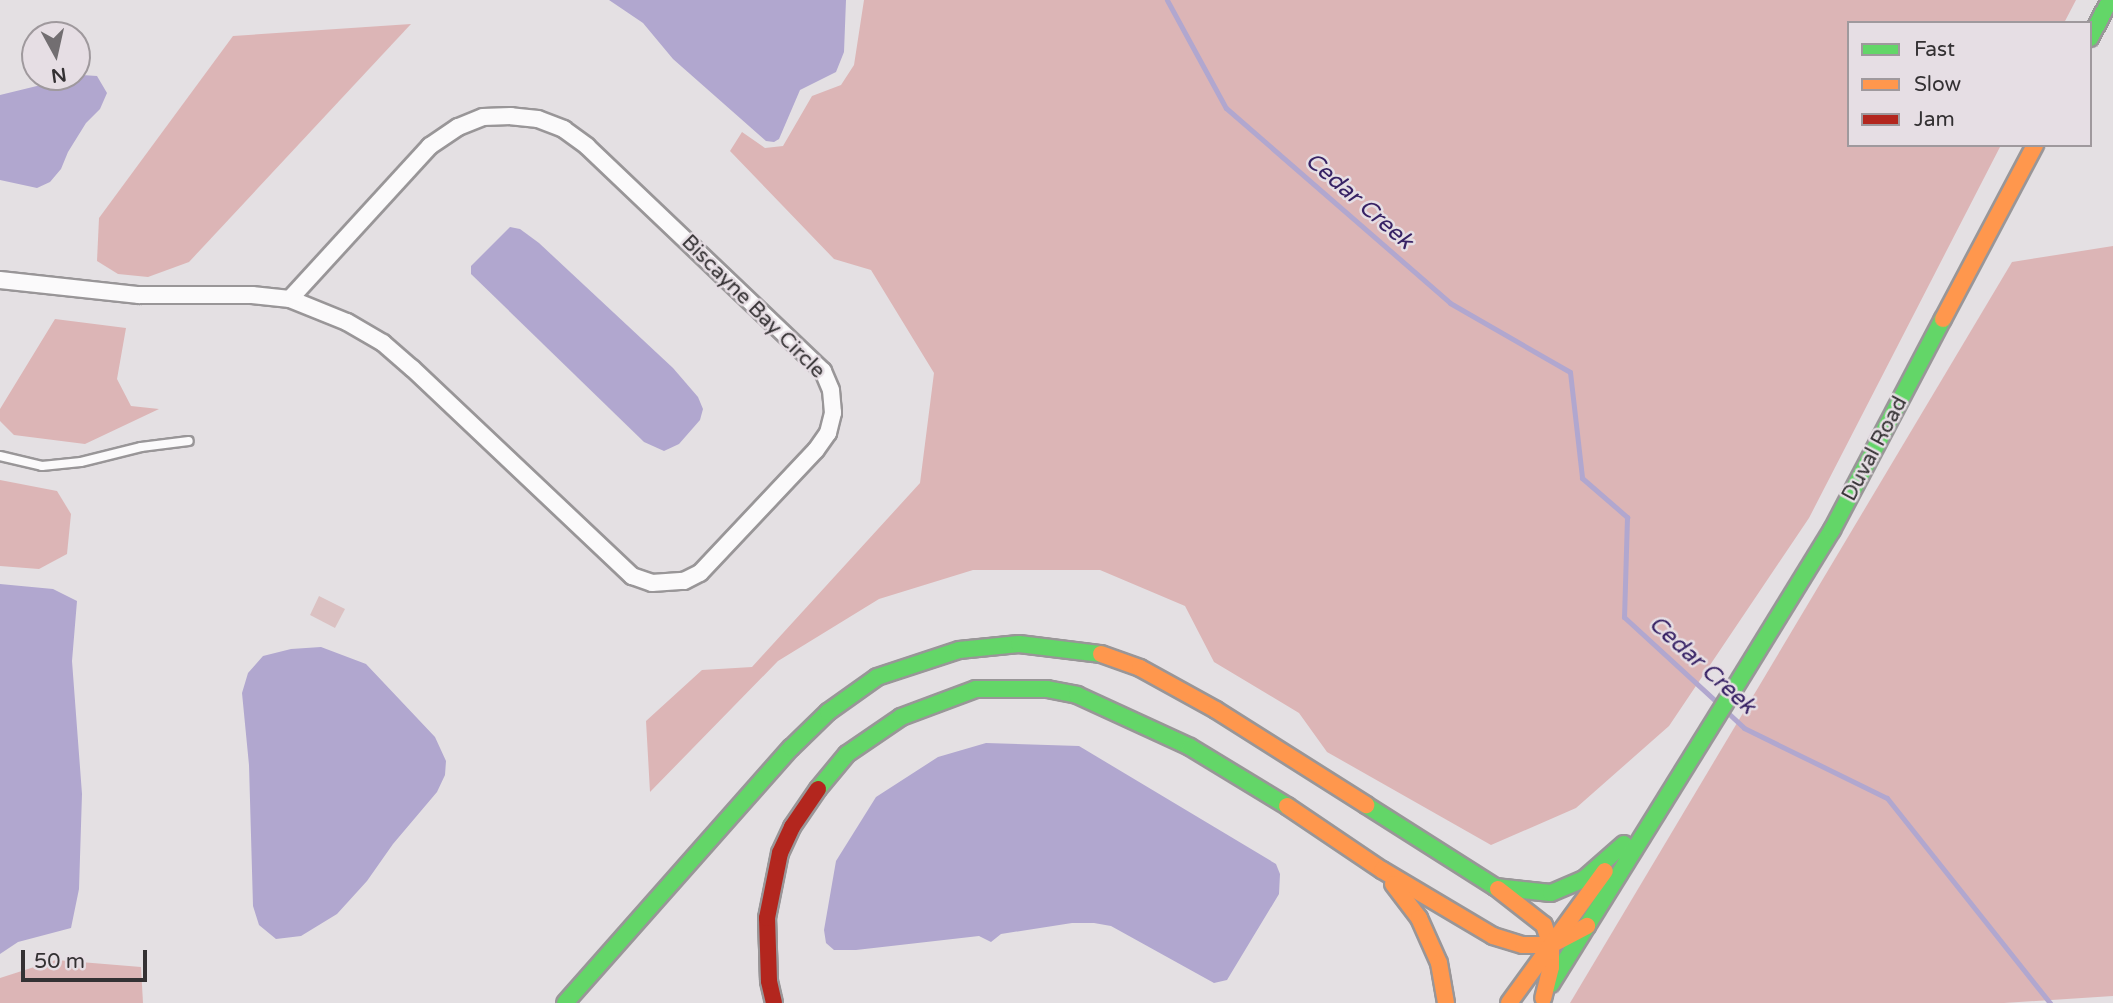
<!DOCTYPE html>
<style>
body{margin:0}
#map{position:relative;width:2113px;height:1003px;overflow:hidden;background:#e4e0e3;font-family:"Varela Round",sans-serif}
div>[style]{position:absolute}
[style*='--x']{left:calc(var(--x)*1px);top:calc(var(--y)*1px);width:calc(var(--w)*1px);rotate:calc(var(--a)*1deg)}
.green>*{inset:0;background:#dbc1c2}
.forest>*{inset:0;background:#dcb5b6}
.water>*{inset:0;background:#b1a7cf}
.stream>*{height:5px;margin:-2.5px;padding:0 2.5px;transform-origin:2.5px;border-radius:2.5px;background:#b1a7cf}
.roads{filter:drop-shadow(2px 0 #999698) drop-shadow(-2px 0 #999698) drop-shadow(0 2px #999698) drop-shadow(0 -2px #999698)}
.lane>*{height:8px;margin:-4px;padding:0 4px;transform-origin:4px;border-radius:4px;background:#fbfafb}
.street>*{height:16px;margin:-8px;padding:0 8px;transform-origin:8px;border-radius:8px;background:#fbfafb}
.fast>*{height:16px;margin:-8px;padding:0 8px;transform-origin:8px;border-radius:8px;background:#63d668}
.slow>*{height:16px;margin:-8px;padding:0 8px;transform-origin:8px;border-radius:8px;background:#ff974d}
.jam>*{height:16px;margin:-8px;padding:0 8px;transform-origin:8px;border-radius:8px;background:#b3261e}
span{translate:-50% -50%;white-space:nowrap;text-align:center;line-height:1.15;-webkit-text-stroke:5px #e6dee4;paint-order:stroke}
.street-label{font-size:21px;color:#343133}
.water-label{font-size:23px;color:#372265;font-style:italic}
.legend{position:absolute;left:1847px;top:21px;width:245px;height:126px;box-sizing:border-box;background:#e6dee4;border:2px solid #9f999d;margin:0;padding:9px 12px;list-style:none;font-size:21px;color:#343133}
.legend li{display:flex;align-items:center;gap:14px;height:35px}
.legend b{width:35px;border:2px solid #9f999d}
.north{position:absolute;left:21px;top:21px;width:70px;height:70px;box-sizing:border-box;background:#e6dee4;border:2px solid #9f999d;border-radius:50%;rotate:172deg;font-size:19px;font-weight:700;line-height:28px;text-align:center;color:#343133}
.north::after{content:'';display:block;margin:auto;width:24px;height:32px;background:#726e71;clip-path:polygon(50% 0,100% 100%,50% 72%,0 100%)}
.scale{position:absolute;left:21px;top:950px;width:126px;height:32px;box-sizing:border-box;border:4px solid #343133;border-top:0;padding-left:9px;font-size:21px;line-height:24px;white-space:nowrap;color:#343133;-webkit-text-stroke:5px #e6dee4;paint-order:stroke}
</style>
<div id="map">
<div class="green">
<div style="clip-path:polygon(319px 596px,345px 609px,335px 628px,310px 615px)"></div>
</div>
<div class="forest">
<div style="clip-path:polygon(864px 0,2076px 0,2064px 23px,1849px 23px,1849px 145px,2001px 145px,1809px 518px,1669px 726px,1576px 808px,1491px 845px,1327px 752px,1299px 713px,1214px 662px,1185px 606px,1100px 570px,973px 570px,879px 599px,778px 661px,650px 792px,646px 721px,702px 670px,752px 667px,920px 483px,934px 373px,871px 270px,834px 259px,730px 151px,742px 132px,765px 148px,783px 146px,812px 96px,841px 85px,854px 65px)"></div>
<div style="clip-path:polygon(411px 24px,189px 262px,148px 277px,118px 274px,97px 261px,99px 218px,233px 36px)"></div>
<div style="clip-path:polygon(2113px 246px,2113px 996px,2004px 1003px,1570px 1003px,2012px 262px)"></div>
<div style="clip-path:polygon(55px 319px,126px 328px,117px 379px,131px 406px,159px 409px,85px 444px,14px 435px,0 421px,0 409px)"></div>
<div style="clip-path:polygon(0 480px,57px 491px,71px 514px,67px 554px,39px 569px,0 566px)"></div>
<div style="clip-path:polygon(56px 960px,141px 967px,143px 1003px,0 1003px,0 978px)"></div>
</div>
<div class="water">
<div style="clip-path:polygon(609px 0,846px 0,844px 52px,836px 72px,800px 90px,779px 139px,774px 142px,766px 141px,673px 59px,643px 23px)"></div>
<div style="clip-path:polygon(82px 75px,97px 76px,107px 93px,100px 109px,86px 123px,68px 152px,61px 169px,50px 182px,37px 188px,0 180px,0 95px)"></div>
<div style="clip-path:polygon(510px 227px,520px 229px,539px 243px,673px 368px,698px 397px,703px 409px,700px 420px,679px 444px,664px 451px,644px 442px,471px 274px,471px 266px)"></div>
<div style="clip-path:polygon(0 584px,53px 589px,77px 601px,72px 661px,82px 794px,79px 889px,71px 928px,18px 942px,0 954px)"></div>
<div style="clip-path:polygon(321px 647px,366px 664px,435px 737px,446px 761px,445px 775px,437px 792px,393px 844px,367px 881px,337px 914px,301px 936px,276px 939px,259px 925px,253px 906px,249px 765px,242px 693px,248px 673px,263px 656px,291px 649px)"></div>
<div style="clip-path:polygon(986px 743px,1079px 746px,1276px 864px,1280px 874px,1279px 894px,1227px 980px,1214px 983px,1111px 926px,1094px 923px,1072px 923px,1001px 934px,991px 942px,979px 936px,856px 950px,834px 950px,826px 943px,824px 930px,836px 861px,876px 797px,938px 757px)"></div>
</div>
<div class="stream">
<div style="--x:1167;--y:0;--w:123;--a:61.4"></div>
<div style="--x:1226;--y:108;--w:297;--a:41"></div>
<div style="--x:1450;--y:303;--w:138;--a:29.9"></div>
<div style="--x:1570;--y:372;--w:107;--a:83.5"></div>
<div style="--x:1582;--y:478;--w:60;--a:40.9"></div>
<div style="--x:1627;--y:517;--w:100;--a:91.7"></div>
<div style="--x:1624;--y:617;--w:130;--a:42.5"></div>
<div style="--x:1727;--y:712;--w:23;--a:43"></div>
<div style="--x:1744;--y:728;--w:159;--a:26.1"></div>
<div style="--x:1887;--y:798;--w:262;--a:51.5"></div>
</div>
<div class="roads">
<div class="lane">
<div style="--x:0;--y:456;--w:43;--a:13.4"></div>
<div style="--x:42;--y:466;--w:39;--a:-6"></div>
<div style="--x:81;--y:462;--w:62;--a:-14"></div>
<div style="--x:141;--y:447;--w:48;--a:-7.1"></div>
</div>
<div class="street">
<div style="--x:0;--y:280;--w:140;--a:6.2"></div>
<div style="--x:139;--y:295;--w:113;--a:0"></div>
<div style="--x:252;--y:295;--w:38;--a:6"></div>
<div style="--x:290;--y:299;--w:61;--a:22"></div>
<div style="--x:347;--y:322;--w:42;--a:30.3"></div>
<div style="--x:383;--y:343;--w:38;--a:41"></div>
<div style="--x:412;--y:368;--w:303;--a:43.4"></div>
<div style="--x:632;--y:576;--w:21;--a:19"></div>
<div style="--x:652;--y:583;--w:32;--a:-4"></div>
<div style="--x:684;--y:581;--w:18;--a:-27"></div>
<div style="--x:700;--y:573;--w:169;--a:-46.7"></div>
<div style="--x:816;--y:450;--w:21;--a:-55"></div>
<div style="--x:828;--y:433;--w:21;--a:-76"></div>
<div style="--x:833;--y:413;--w:23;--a:-95"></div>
<div style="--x:831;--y:390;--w:21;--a:-113"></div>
<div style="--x:823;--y:371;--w:326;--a:-136.4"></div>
<div style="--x:587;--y:146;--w:29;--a:-144"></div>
<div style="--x:564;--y:129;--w:28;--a:-159"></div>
<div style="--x:538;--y:119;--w:27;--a:-174"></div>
<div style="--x:511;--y:116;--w:28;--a:178"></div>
<div style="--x:483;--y:117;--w:27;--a:158"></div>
<div style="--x:458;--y:127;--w:34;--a:146"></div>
<div style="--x:430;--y:146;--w:207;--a:132.5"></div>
</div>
<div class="fast">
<div style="--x:2090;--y:38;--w:43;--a:-62.2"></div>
<div style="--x:1731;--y:694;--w:193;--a:-58.4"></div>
<div style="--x:1832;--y:530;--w:238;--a:-62.3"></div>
<div style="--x:818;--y:789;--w:45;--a:-50.4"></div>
<div style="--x:847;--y:754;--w:65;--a:-34.4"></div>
<div style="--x:901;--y:717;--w:80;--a:-20.5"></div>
<div style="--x:976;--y:689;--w:71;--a:0"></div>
<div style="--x:1047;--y:689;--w:31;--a:11"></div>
<div style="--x:1077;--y:695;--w:124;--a:24.7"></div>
<div style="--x:1190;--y:747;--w:114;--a:31.3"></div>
<div style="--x:1366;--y:805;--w:153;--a:32.4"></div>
<div style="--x:1495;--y:887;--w:56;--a:6.1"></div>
<div style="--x:1551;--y:893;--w:36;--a:-23"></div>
<div style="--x:1584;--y:879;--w:53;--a:-41.2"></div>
<div style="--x:1551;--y:984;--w:341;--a:-58.2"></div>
<div style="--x:565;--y:1003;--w:341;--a:-48.5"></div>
<div style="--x:791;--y:748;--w:52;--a:-44.2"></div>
<div style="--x:828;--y:712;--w:60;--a:-35.5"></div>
<div style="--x:877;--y:677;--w:86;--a:-18.2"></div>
<div style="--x:959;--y:650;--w:60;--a:-5.7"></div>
<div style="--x:1019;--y:644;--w:83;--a:7"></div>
</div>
<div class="slow">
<div style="--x:1943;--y:319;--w:197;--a:-62.1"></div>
<div style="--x:1101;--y:654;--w:41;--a:19.7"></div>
<div style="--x:1140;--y:668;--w:87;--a:28.9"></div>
<div style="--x:1216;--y:710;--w:178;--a:32.3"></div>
<div style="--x:1287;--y:806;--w:115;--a:34"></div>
<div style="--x:1382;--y:870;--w:129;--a:30.7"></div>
<div style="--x:1493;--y:936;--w:31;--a:17"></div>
<div style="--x:1523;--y:945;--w:28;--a:0"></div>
<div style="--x:1551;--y:945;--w:41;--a:-27.8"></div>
<div style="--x:1393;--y:884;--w:43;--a:52.6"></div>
<div style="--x:1419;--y:918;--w:49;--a:66"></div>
<div style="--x:1439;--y:963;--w:41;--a:80.1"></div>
<div style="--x:1498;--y:889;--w:58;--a:38"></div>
<div style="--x:1544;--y:925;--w:21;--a:71"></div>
<div style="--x:1551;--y:945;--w:22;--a:90"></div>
<div style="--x:1551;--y:967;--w:32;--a:104"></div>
<div style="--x:1509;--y:1003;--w:163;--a:-54"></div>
</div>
<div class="jam">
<div style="--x:774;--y:1003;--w:23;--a:-103"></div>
<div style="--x:769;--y:981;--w:63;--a:-91.8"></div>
<div style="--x:767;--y:918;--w:66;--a:-78.7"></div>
<div style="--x:780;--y:853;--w:29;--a:-65"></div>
<div style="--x:792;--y:827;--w:46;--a:-55.6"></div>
</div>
</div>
<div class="street-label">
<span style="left:753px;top:307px;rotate:45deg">Biscayne Bay Circle</span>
<span style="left:1875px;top:449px;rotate:-62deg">Duval Road</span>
</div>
<div class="water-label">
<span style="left:1359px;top:201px;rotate:41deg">Cedar Creek</span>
<span style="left:1702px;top:665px;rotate:42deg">Cedar Creek</span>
</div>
<ul class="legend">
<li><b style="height:9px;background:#63d668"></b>Fast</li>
<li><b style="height:9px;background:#ff974d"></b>Slow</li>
<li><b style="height:9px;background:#b3261e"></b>Jam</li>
</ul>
<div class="north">N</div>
<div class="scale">50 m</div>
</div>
